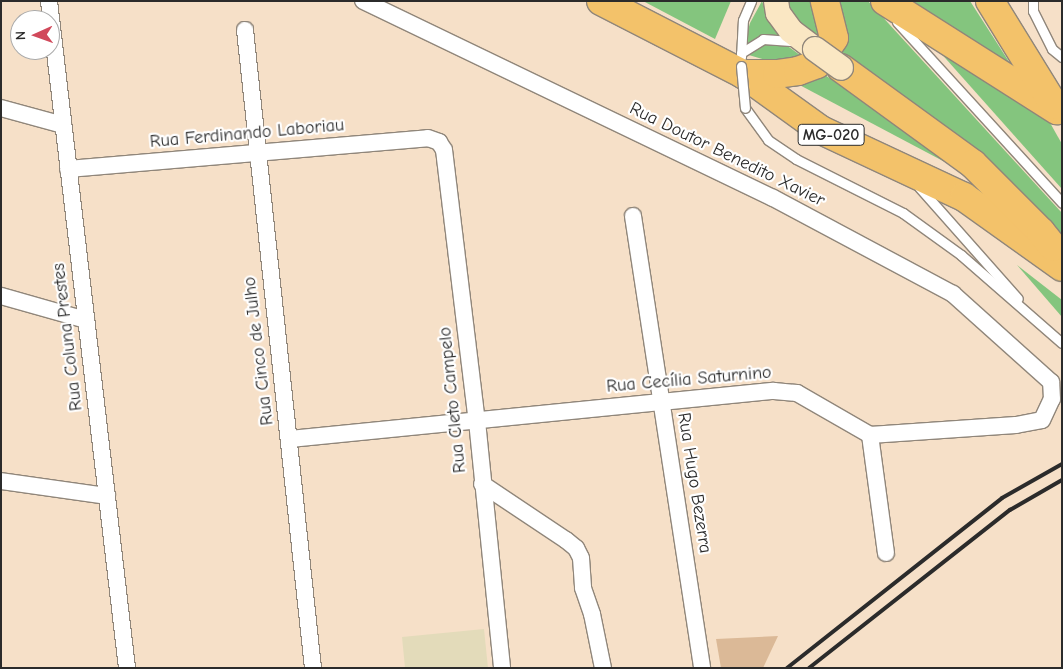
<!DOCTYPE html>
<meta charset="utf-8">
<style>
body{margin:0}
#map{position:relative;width:1063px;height:669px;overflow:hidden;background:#f6e0c8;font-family:"Comic Neue",sans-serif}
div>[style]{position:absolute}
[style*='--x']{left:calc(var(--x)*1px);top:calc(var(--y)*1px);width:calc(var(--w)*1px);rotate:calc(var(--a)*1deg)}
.built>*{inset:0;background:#e3dbba}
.green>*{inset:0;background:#84c57e}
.building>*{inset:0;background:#dbb997}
.roads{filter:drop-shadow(1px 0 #90867a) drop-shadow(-1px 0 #90867a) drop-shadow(0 1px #90867a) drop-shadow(0 -1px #90867a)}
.lane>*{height:9px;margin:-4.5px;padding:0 4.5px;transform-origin:4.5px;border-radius:4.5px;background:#fff}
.street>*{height:16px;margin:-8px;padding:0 8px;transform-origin:8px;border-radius:8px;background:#fff}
.secondary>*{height:24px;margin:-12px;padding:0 12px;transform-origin:12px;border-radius:12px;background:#fae7c3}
.highway>*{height:28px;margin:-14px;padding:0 14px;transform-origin:14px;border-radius:14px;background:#f3c26a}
.rail>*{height:4px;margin:-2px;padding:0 2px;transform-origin:2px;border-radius:2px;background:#2b2b2b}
.bridges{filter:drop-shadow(1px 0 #90867a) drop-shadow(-1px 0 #90867a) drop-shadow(0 1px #90867a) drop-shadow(0 -1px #90867a)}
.lane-bridge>*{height:9px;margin:-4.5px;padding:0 4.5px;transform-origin:4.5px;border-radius:4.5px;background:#fff}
.secondary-bridge>*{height:24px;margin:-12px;padding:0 12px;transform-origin:12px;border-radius:12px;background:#fae7c3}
span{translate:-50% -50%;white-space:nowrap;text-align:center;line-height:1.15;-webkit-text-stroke:4.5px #fff;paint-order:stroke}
.shield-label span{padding:1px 4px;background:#fff;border:1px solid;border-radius:4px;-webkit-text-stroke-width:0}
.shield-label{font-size:16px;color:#2b2b2b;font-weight:700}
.street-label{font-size:18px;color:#2b2b2b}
.frame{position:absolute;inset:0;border:2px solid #2b2b2b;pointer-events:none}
.north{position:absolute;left:10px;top:10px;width:50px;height:50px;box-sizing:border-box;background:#fff;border:1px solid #aaa;border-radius:50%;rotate:268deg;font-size:14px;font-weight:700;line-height:20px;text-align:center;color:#2b2b2b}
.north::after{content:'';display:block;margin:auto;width:18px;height:22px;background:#d1495b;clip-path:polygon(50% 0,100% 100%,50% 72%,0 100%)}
</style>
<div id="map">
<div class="built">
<div style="clip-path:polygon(484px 629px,488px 668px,405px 668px,402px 637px)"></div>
</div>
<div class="green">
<div style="clip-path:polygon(643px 1px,731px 1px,715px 39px)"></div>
<div style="clip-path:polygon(762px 1px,771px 25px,789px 47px,808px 61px,769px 61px,742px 53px,750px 23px)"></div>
<div style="clip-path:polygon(782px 1px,813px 1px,826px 39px,819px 44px,794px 23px)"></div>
<div style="clip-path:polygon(833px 1px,868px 1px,1062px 213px,1062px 236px,837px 55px)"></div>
<div style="clip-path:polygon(907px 1px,970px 1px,1022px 82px)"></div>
<div style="clip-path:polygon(922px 32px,1045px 114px,1062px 144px,1062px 189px)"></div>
<div style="clip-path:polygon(819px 71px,931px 146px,960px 170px,792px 81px)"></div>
<div style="clip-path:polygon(1017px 265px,1062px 300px,1062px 317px)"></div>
</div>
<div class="building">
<div style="clip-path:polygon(778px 636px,763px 668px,721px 668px,716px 639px)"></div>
</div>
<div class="roads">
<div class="lane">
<div style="--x:1033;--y:1;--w:10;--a:90"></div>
<div style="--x:1033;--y:11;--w:42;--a:63.4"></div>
<div style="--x:1052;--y:49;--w:13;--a:39"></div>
<div style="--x:897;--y:22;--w:245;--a:47.6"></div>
<div style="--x:741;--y:53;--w:26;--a:-32"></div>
<div style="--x:763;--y:39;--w:31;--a:4"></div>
<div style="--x:741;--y:57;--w:37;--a:-87"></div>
<div style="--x:743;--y:20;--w:21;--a:-67"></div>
<div style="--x:745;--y:108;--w:39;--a:54"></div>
<div style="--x:768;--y:140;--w:34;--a:34"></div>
<div style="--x:796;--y:159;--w:120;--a:26.8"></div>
<div style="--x:903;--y:213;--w:72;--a:35.9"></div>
<div style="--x:961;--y:255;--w:134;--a:41.1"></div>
<div style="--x:919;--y:187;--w:149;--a:48.5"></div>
</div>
<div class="street">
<div style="--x:49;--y:1;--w:672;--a:83.33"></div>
<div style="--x:245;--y:30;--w:642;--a:83.92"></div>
<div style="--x:1;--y:108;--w:64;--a:15.3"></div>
<div style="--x:68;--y:169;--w:361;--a:-4.9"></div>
<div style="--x:428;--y:138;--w:12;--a:20"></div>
<div style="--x:439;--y:142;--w:9;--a:58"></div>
<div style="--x:444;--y:150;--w:273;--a:83.1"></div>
<div style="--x:477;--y:421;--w:248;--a:84.2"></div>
<div style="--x:633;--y:216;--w:457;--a:81.3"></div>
<div style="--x:1;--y:296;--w:88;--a:15.8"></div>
<div style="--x:870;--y:435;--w:119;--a:82.3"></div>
<div style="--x:290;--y:439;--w:486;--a:-5.7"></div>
<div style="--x:774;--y:391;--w:23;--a:5"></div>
<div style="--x:797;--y:393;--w:84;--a:29.9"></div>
<div style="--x:870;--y:435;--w:146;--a:-3.9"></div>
<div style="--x:1016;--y:425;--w:26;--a:-11"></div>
<div style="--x:1042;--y:420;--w:23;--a:-65"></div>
<div style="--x:1052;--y:399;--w:17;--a:-93"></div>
<div style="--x:1051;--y:382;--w:132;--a:-138.1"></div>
<div style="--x:953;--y:294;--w:204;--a:-151.9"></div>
<div style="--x:773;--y:198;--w:455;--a:-154.3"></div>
<div style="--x:1;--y:481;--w:107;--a:8.1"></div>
<div style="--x:482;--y:484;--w:101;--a:33.7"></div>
<div style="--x:566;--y:540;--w:13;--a:39"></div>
<div style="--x:576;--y:548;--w:11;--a:63"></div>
<div style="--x:581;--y:558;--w:30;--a:86"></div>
<div style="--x:583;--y:588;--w:28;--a:71"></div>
<div style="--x:592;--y:614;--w:55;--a:78.5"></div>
</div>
<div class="secondary">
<div style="--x:776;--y:1;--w:12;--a:81"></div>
<div style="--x:778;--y:13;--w:22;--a:54"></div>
<div style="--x:791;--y:31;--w:30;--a:37"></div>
</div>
<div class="highway">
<div style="--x:601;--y:1;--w:160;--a:27.2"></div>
<div style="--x:743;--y:74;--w:96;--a:35.7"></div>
<div style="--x:821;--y:130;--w:158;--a:25.1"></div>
<div style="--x:964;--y:197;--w:120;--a:35.5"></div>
<div style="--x:885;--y:1;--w:204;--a:32.4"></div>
<div style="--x:990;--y:1;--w:122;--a:58.4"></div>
<div style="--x:841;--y:68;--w:163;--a:36"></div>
<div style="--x:973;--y:164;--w:96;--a:45"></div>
<div style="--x:1041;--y:232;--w:19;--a:51"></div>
<div style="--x:743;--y:74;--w:34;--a:0"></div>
<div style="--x:777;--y:74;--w:21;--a:-8"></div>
<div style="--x:798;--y:71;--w:20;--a:-20"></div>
<div style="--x:817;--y:64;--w:31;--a:-57"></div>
<div style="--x:834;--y:38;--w:38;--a:-104"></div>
</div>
</div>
<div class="rail">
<div style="--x:787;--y:668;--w:274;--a:-38.3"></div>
<div style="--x:1002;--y:498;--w:69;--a:-29.5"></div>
<div style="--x:809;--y:668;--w:256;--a:-38.2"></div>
<div style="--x:1010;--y:510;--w:60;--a:-30"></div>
</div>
<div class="bridges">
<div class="lane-bridge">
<div style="--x:741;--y:66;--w:42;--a:84.6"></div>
</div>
<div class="secondary-bridge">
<div style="--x:815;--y:49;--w:32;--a:36"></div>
</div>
</div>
<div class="shield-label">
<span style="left:831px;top:135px">MG-020</span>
</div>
<div class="street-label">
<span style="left:247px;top:134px;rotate:-5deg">Rua Ferdinando Laboriau</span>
<span style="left:727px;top:155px;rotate:26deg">Rua Doutor Benedito Xavier</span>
<span style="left:68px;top:337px;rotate:-97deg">Rua Coluna Prestes</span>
<span style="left:259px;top:351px;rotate:-97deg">Rua Cinco de Julho</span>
<span style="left:689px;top:380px;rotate:-5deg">Rua Cecília Saturnino</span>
<span style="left:453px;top:400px;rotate:-96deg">Rua Cleto Campelo</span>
<span style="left:694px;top:483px;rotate:81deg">Rua Hugo Bezerra</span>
</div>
<div class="frame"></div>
<div class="north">N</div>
</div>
